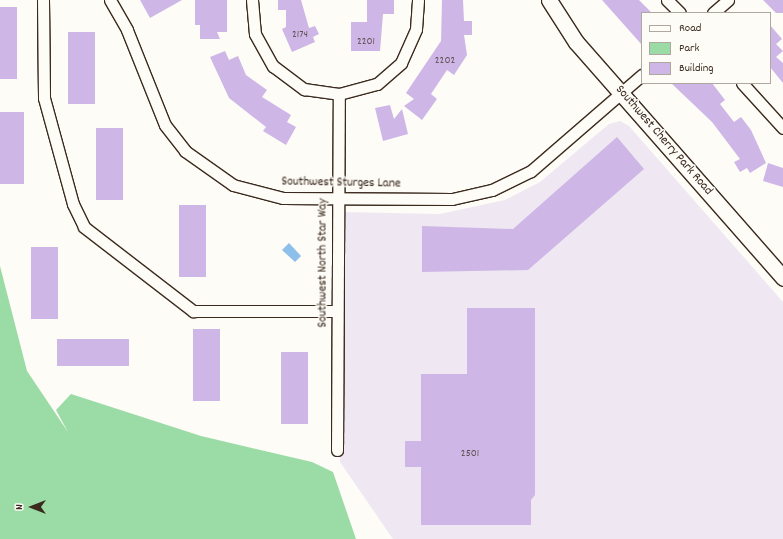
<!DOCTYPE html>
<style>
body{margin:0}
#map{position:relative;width:783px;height:539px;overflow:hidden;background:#fdfcf7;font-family:Dekko,sans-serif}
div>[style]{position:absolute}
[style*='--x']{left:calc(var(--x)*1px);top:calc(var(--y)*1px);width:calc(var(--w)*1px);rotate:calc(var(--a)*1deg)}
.built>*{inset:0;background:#efe7f2}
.green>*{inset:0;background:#9bdba5}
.water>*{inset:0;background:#8cbfe9}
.building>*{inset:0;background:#ceb7e6}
.roads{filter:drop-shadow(1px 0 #3b2a1e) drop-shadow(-1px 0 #3b2a1e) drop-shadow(0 1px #3b2a1e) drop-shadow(0 -1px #3b2a1e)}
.minor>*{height:11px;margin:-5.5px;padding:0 5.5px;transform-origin:5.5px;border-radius:5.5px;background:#fdfcf7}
.secondary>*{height:15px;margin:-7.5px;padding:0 7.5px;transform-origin:7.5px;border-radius:7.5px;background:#fdfcf7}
span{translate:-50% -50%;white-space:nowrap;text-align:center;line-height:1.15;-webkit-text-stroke:3px #fdfcf7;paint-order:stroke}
.number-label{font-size:11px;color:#604d50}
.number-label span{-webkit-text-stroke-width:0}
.street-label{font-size:13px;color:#3b2a1e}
.legend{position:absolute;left:641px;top:12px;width:130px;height:72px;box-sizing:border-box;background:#fdfcf7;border:1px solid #afa8a0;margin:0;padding:5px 7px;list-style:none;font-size:12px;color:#3b2a1e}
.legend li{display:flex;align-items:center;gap:8px;height:20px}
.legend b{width:20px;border:1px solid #afa8a0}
.north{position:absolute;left:12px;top:487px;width:40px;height:40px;-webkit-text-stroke:3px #fdfcf7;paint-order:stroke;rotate:270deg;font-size:11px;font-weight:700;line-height:16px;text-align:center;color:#3b2a1e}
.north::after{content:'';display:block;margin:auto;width:14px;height:18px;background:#3b2a1e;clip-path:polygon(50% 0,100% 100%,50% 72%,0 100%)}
</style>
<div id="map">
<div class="built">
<div style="clip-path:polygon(620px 121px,629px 126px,783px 302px,783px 539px,393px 539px,340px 462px,340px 212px,440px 214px,505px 200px,540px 182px,609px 124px)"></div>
</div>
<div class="green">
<div style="clip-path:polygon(0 266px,27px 371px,68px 432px,56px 410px,71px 394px,201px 436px,312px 462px,333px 472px,356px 539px,0 539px)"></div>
</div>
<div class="water">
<div style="clip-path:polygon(289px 243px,301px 256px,295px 262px,282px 250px)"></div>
</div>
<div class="building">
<div style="clip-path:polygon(140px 0,182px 0,150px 18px)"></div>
<div style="clip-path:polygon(195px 0,227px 0,227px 32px,217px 32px,220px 39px,200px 39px,200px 25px,195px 25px)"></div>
<div style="clip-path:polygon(278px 0,301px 0,309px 28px,315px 26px,319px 34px,313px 37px,315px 42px,292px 52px,282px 29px,286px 27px,286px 10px,278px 10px)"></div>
<div style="clip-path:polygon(367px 0,394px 0,394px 14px,383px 14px,380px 51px,351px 51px,351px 22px,367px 22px)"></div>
<div style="clip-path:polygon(442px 0,463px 0,464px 21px,472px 21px,472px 35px,464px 35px,467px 55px,454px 75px,447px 70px,431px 94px,437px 99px,422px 120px,404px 106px,414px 99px,406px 93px,441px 41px)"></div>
<div style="clip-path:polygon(602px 0,639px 0,652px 13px,642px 13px,642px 45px)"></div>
<div style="clip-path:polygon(763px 0,783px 0,783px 13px,776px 13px)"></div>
<div style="clip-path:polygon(0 7px,17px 7px,17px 79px,0 79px)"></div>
<div style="clip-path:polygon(770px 25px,782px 39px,776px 44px,783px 51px,776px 57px,783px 63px,783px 83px,770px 67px)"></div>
<div style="clip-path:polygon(68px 32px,95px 32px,95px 104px,68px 104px)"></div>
<div style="clip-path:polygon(225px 51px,229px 60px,238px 56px,246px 75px,267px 90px,262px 97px,291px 115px,287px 122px,296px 127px,286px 145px,263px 131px,266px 127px,229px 98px,210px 57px)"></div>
<div style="clip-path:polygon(671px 83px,712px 83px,725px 100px,720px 104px,734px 122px,741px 117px,751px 130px,766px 163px,750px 173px,747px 168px,740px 172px,734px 162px,740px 159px,712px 122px)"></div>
<div style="clip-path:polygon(390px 105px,394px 119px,402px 109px,408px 134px,383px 141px,375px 108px)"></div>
<div style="clip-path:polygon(0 112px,24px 112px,24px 184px,0 184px)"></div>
<div style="clip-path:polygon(96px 128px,123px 128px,123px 200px,96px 200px)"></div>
<div style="clip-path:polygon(617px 137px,644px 169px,528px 270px,422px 272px,422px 226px,513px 229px)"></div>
<div style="clip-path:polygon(768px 163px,783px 168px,783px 187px,763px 181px)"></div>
<div style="clip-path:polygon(179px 205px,206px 205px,206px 277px,179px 277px)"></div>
<div style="clip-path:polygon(31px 247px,58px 247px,58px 319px,31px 319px)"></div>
<div style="clip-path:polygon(467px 308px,535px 308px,535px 495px,531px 500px,531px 525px,421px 525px,421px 467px,405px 467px,405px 441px,421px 441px,421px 374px,467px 374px)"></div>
<div style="clip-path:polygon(193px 329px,220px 329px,220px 401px,193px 401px)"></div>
<div style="clip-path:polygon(57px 339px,129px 339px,129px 366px,57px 366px)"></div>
<div style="clip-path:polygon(281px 352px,308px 352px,308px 424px,281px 424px)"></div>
</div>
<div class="roads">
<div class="minor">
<div style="--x:43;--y:0;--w:98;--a:89.4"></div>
<div style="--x:44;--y:98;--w:110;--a:74.7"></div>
<div style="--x:73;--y:204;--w:25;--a:64"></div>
<div style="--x:84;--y:227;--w:138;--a:37.6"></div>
<div style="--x:193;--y:311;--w:144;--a:0"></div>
<div style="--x:110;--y:0;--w:34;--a:60"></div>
<div style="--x:127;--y:30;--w:102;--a:68.2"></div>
<div style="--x:165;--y:125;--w:33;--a:52"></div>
<div style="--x:185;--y:151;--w:59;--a:35.3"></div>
<div style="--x:233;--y:185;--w:52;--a:14.6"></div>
<div style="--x:283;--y:198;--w:169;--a:0.3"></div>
<div style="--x:452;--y:199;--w:41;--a:-12.7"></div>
<div style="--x:492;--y:190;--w:43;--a:-26"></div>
<div style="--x:531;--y:171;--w:147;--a:-40.9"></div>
<div style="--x:252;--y:0;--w:34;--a:85"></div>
<div style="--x:255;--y:34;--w:37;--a:61"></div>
<div style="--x:273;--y:66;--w:39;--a:37"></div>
<div style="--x:304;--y:89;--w:35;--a:8"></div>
<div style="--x:339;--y:94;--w:39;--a:-15"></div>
<div style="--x:377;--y:84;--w:32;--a:-41"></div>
<div style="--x:401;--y:63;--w:37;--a:-66"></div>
<div style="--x:416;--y:29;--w:29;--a:-86"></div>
<div style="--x:667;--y:0;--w:18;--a:45"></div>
<div style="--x:713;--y:13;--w:20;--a:-41"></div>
<div style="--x:742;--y:83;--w:61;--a:47.7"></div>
<div style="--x:337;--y:450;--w:356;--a:-89.7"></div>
</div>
<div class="secondary">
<div style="--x:549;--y:0;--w:50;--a:57.3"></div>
<div style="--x:576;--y:42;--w:314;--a:48.7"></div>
</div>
</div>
<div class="number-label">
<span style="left:300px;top:35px">2174</span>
<span style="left:366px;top:42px">2201</span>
<span style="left:445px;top:61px">2202</span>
<span style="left:470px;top:454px">2501</span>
</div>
<div class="street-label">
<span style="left:663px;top:141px;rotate:49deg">Southwest Cherry Park Road</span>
<span style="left:341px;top:184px;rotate:1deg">Southwest Sturges Lane</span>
<span style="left:324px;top:263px;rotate:-90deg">Southwest North Star Way</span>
</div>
<ul class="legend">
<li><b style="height:5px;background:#fdfcf7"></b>Road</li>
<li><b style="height:11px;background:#9bdba5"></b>Park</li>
<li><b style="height:11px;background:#ceb7e6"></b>Building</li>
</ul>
<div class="north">N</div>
</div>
